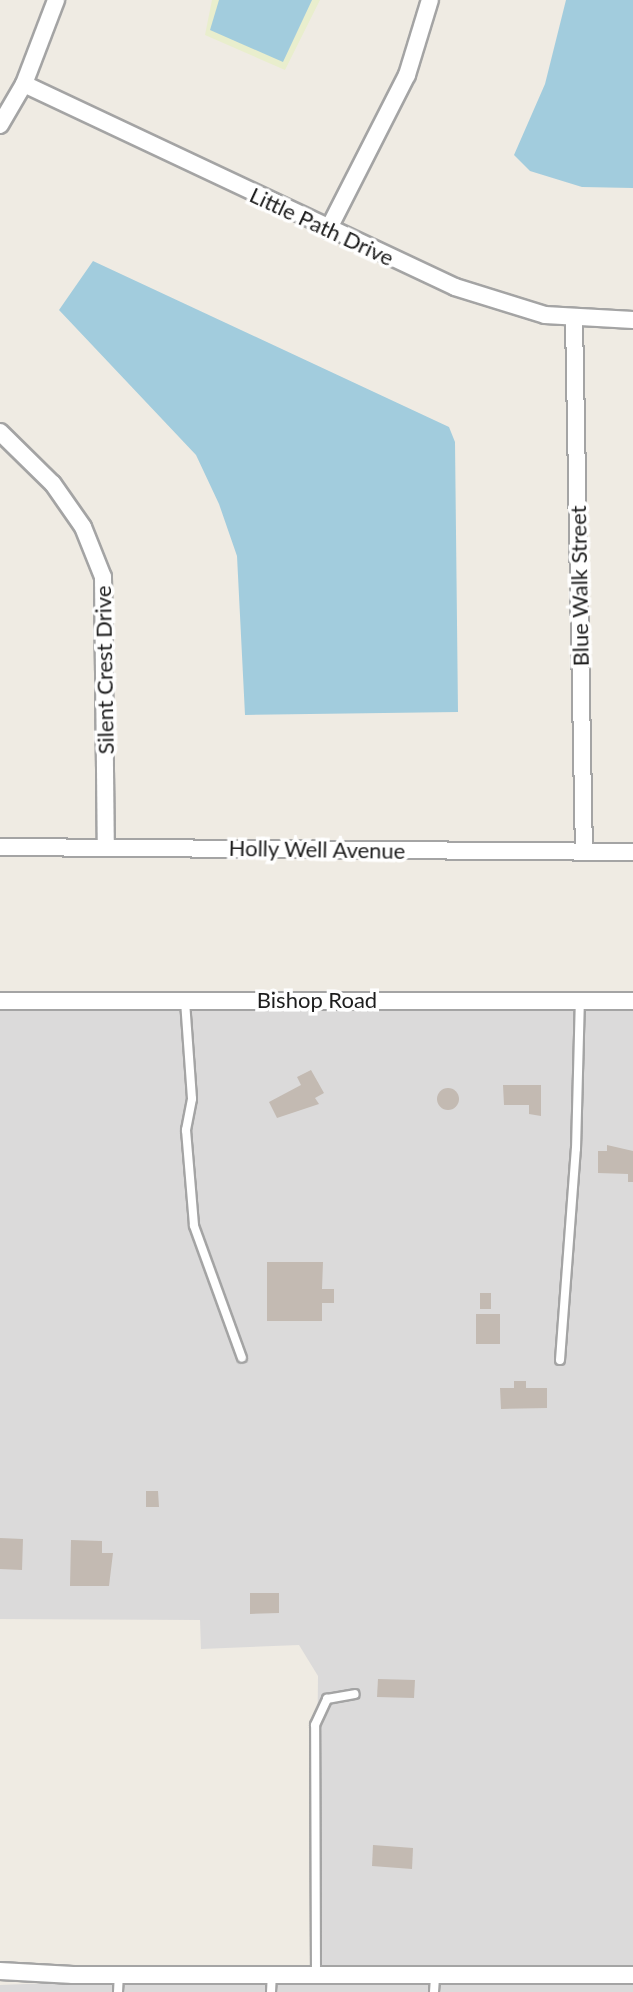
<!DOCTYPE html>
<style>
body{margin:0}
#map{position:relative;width:633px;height:1992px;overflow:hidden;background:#efebe3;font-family:Lato,sans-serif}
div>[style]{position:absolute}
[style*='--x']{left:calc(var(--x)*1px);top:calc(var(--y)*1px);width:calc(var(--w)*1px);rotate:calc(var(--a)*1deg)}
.residential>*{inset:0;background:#dbdada}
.farmland>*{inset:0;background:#e9eecd}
.water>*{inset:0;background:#a2ccdd}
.building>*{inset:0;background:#c3bab2}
.round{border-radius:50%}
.roads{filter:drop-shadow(2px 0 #a4a4a4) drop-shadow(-2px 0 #a4a4a4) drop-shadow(0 2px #a4a4a4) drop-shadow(0 -2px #a4a4a4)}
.lane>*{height:8px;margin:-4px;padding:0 4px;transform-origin:4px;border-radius:4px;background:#fff}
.street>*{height:16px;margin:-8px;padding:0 8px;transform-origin:8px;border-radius:8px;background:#fff}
span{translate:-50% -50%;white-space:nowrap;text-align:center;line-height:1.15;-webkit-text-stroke:7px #fff;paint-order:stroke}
.street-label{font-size:22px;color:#1d1d1d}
</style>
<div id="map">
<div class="residential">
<div style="clip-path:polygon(633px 1010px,633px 1966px,315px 1966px,318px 1676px,299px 1645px,201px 1649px,200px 1620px,0 1619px,0 1011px)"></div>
<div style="clip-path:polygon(633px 1984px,633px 1992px,0 1992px,0 1985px,51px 1983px)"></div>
</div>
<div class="farmland">
<div style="clip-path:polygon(212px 0,320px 0,285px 70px,205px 35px)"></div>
</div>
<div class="water">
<div style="clip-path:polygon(219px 0,312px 0,283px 62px,210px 30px)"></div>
<div style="clip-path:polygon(566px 0,633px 0,633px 188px,582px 187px,530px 171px,514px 155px,545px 84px)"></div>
<div style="clip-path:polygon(93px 261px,449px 427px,455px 442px,458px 712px,245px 715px,237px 556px,219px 504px,196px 455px,59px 310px)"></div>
</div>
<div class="building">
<div style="clip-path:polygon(311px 1070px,324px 1093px,315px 1098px,319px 1104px,277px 1118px,269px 1102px,301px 1085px,297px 1077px)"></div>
<div style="clip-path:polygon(503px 1085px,541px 1085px,541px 1116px,529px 1114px,529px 1105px,504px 1105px)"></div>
<div class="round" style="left:437px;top:1088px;width:22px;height:22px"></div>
<div style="clip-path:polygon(607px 1145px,633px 1151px,633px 1182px,628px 1182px,628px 1174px,598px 1173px,598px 1151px,607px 1151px)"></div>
<div style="clip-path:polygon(267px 1262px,323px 1262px,322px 1289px,334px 1289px,334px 1303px,322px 1303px,322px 1321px,267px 1321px)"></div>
<div style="clip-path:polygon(480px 1293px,491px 1293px,491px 1309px,480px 1309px)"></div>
<div style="clip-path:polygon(476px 1314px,500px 1314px,500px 1344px,476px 1344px)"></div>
<div style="clip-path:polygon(514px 1381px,526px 1381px,526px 1388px,547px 1388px,547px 1408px,501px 1409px,500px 1388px,514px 1388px)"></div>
<div style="clip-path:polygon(146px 1491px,158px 1491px,159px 1507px,146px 1507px)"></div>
<div style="clip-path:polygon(0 1538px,23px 1539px,22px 1570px,0 1569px)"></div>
<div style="clip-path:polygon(71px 1540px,102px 1541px,102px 1553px,113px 1553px,109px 1586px,70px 1586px)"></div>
<div style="clip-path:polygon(250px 1593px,279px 1593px,279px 1613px,250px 1614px)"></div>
<div style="clip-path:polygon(378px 1679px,415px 1680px,414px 1698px,377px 1697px)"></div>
<div style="clip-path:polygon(373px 1845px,413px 1848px,412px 1869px,372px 1866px)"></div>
</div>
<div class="roads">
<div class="lane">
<div style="--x:185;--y:1001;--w:98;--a:85.9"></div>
<div style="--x:192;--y:1099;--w:32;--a:101"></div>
<div style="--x:186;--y:1130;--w:96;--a:85.2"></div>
<div style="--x:194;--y:1226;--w:140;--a:70"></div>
<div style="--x:560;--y:1360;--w:212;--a:-85.7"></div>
<div style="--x:576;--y:1149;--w:148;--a:-88.5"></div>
<div style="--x:316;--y:1974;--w:249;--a:-90.2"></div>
<div style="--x:315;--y:1725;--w:29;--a:-65"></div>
<div style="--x:327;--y:1699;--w:28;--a:-10"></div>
<div style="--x:118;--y:1992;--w:17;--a:-87"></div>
<div style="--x:271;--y:1992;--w:17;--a:-87"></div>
<div style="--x:434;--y:1992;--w:16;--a:-86"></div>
</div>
<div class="street">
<div style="--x:24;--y:84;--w:476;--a:25.2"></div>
<div style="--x:455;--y:287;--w:94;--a:17.3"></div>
<div style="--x:545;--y:315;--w:88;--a:3.3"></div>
<div style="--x:0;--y:125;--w:48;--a:-59.7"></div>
<div style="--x:24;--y:84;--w:90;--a:-69.1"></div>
<div style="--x:328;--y:230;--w:174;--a:-63"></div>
<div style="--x:407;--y:75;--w:78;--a:-73"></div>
<div style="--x:574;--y:319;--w:533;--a:88.93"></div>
<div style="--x:0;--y:432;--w:74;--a:44.5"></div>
<div style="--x:53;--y:484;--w:52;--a:55.1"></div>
<div style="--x:83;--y:527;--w:54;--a:68.2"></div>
<div style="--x:103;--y:577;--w:270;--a:89.4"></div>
<div style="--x:0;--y:847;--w:633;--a:0.45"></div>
<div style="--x:0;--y:1001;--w:633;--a:0"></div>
<div style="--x:0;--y:1971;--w:73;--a:3.1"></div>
<div style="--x:73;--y:1975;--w:560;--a:0"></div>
</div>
</div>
<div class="street-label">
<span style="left:322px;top:226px;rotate:25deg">Little Path Drive</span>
<span style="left:579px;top:586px;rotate:-91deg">Blue Walk Street</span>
<span style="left:104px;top:670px;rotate:-91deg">Silent Crest Drive</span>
<span style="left:317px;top:849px;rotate:1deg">Holly Well Avenue</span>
<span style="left:317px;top:1000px">Bishop Road</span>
</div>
</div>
